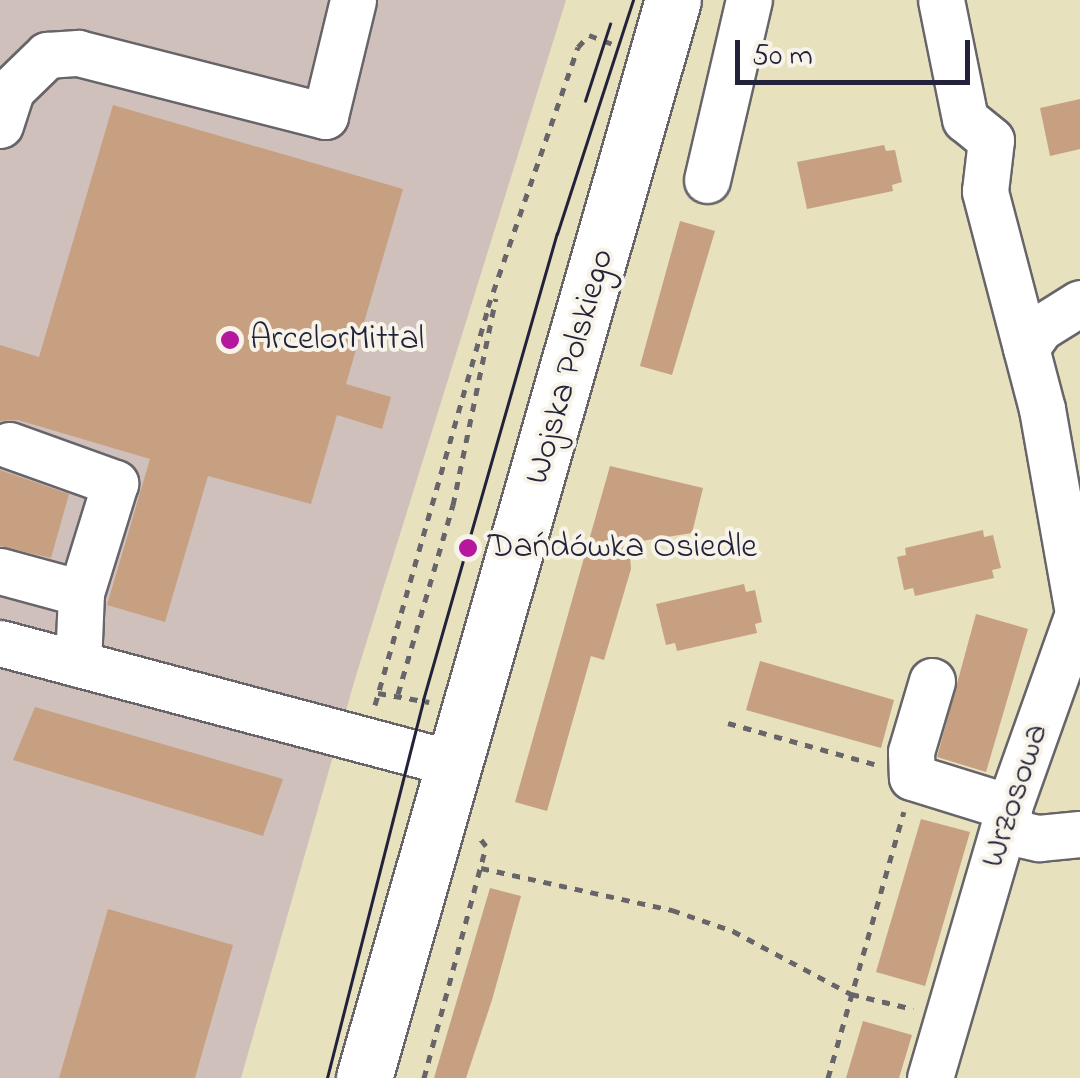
<!DOCTYPE html>
<meta charset="utf-8">
<style>
body{margin:0}
#map{position:relative;width:1080px;height:1078px;overflow:hidden;background:#e7e1be;font-family:"Indie Flower",sans-serif}
div>[style]{position:absolute}
[style*='--x']{left:calc(var(--x)*1px);top:calc(var(--y)*1px);width:calc(var(--w)*1px);rotate:calc(var(--a)*1deg)}
.industrial>*{inset:0;background:#d0c0bc}
.building>*{inset:0;background:#c6a080}
.path>*{height:5px;margin-top:-2.5px;transform-origin:0;background:repeating-linear-gradient(90deg,#676569 0 8px,transparent 0 16px)}
.roads{filter:drop-shadow(2px 0 #676569) drop-shadow(-2px 0 #676569) drop-shadow(0 2px #676569) drop-shadow(0 -2px #676569)}
.minor>*{height:45px;margin:-22.5px;padding:0 22.5px;transform-origin:22.5px;border-radius:22.5px;background:#fff}
.major>*{height:55px;margin:-27.5px;padding:0 27.5px;transform-origin:27.5px;border-radius:27.5px;background:#fff}
.tram>*{height:2.5px;margin:-1.25px;padding:0 1.25px;transform-origin:1.25px;border-radius:1.25px;background:#22223b}
.dots>*{width:28px;height:28px;translate:-50% -50%;box-sizing:border-box;border:5px solid #f7f3e8;border-radius:50%}
span{translate:-50% -50%;white-space:nowrap;text-align:center;line-height:1.15;-webkit-text-stroke:8px #f7f3e8;paint-order:stroke}
.poi-label{font-size:35px;color:#22223b}
.left{translate:0 -50%;text-align:left}
.street-label{font-size:35px;color:#22223b}
.scale{position:absolute;left:735px;top:40px;width:235px;height:45px;box-sizing:border-box;border:5px solid #22223b;border-top:0;padding-left:12px;font-size:30px;line-height:35px;white-space:nowrap;color:#22223b;-webkit-text-stroke:8px #f7f3e8;paint-order:stroke}
</style>
<div id="map">
<div class="industrial">
<div style="clip-path:polygon(0 0,566px 0,355px 679px,241px 1078px,0 1078px)"></div>
</div>
<div class="building">
<div style="clip-path:polygon(1080px 99px,1080px 149px,1050px 156px,1040px 108px)"></div>
<div style="clip-path:polygon(113px 105px,403px 189px,346px 384px,391px 397px,382px 429px,337px 415px,311px 504px,208px 476px,165px 622px,107px 605px,150px 459px,18px 420px,0 421px,0 345px,39px 357px)"></div>
<div style="clip-path:polygon(884px 145px,886px 151px,895px 150px,902px 182px,892px 185px,893px 191px,807px 209px,797px 162px)"></div>
<div style="clip-path:polygon(680px 221px,715px 231px,672px 375px,640px 366px)"></div>
<div style="clip-path:polygon(610px 466px,703px 488px,692px 533px,629px 543px,631px 569px,604px 660px,591px 656px,547px 811px,515px 802px)"></div>
<div style="clip-path:polygon(0 470px,69px 494px,51px 558px,0 546px)"></div>
<div style="clip-path:polygon(983px 530px,984px 537px,993px 535px,1001px 568px,992px 570px,994px 578px,915px 596px,913px 588px,904px 590px,897px 557px,906px 555px,905px 548px)"></div>
<div style="clip-path:polygon(744px 584px,746px 592px,755px 590px,762px 622px,755px 624px,757px 633px,677px 651px,675px 643px,666px 645px,656px 604px)"></div>
<div style="clip-path:polygon(976px 614px,1028px 629px,986px 772px,937px 757px)"></div>
<div style="clip-path:polygon(760px 661px,894px 700px,881px 748px,746px 710px)"></div>
<div style="clip-path:polygon(35px 707px,283px 779px,263px 836px,13px 760px)"></div>
<div style="clip-path:polygon(921px 819px,970px 832px,925px 986px,876px 972px)"></div>
<div style="clip-path:polygon(490px 888px,521px 896px,492px 1000px,466px 1078px,434px 1078px)"></div>
<div style="clip-path:polygon(108px 909px,233px 945px,195px 1078px,59px 1078px)"></div>
<div style="clip-path:polygon(863px 1021px,912px 1035px,899px 1078px,846px 1078px)"></div>
</div>
<div class="path">
<div style="--x:378;--y:693;--w:52;--a:10"></div>
<div style="--x:398;--y:694;--w:197;--a:-73.8"></div>
<div style="--x:453;--y:505;--w:211;--a:-78.3"></div>
<div style="--x:375;--y:705;--w:414;--a:-74.1"></div>
<div style="--x:488;--y:307;--w:275;--a:-70.9"></div>
<div style="--x:578;--y:47;--w:16;--a:-47"></div>
<div style="--x:589;--y:35;--w:28;--a:21"></div>
<div style="--x:728;--y:723;--w:152;--a:15.7"></div>
<div style="--x:481;--y:868;--w:196;--a:12.4"></div>
<div style="--x:672;--y:910;--w:65;--a:19"></div>
<div style="--x:733;--y:931;--w:134;--a:28.1"></div>
<div style="--x:851;--y:994;--w:64;--a:13.6"></div>
<div style="--x:424;--y:1078;--w:240;--a:-75"></div>
<div style="--x:486;--y:846;--w:15;--a:-127"></div>
<div style="--x:828;--y:1078;--w:277;--a:-74.1"></div>
</div>
<div class="roads">
<div class="minor">
<div style="--x:0;--y:125;--w:38;--a:-72"></div>
<div style="--x:12;--y:89;--w:49;--a:-44.2"></div>
<div style="--x:47;--y:55;--w:31;--a:-4"></div>
<div style="--x:78;--y:53;--w:255;--a:14.3"></div>
<div style="--x:325;--y:116;--w:119;--a:-76.4"></div>
<div style="--x:707;--y:180;--w:185;--a:-76.9"></div>
<div style="--x:1026;--y:348;--w:24;--a:-55"></div>
<div style="--x:1040;--y:328;--w:47;--a:-32"></div>
<div style="--x:9;--y:445;--w:113;--a:19.7"></div>
<div style="--x:115;--y:483;--w:115;--a:107.2"></div>
<div style="--x:81;--y:593;--w:71;--a:92.4"></div>
<div style="--x:0;--y:571;--w:84;--a:15.2"></div>
<div style="--x:0;--y:643;--w:471;--a:14.9"></div>
<div style="--x:932;--y:681;--w:74;--a:106.5"></div>
<div style="--x:911;--y:752;--w:25;--a:88"></div>
<div style="--x:912;--y:777;--w:102;--a:17.2"></div>
<div style="--x:1003;--y:830;--w:37;--a:13"></div>
<div style="--x:1039;--y:838;--w:41;--a:-5.6"></div>
<div style="--x:930;--y:1078;--w:282;--a:-73.7"></div>
<div style="--x:1009;--y:807;--w:206;--a:-70.4"></div>
<div style="--x:1078;--y:613;--w:207;--a:-100"></div>
<div style="--x:1042;--y:409;--w:225;--a:-104.7"></div>
<div style="--x:985;--y:191;--w:51;--a:-83.3"></div>
<div style="--x:991;--y:140;--w:33;--a:-141"></div>
<div style="--x:965;--y:119;--w:121;--a:-101.4"></div>
</div>
<div class="major">
<div style="--x:364;--y:1078;--w:1121;--a:-74.01"></div>
</div>
</div>
<div class="tram">
<div style="--x:585;--y:101;--w:81;--a:-72"></div>
<div style="--x:327;--y:1078;--w:390;--a:-75.7"></div>
<div style="--x:423;--y:700;--w:485;--a:-74"></div>
<div style="--x:557;--y:234;--w:246;--a:-72"></div>
</div>
<div class="dots">
<div style="left:230px;top:340px;background:#b5179e"></div>
<div style="left:468px;top:548px;background:#b5179e"></div>
</div>
<div class="poi-label">
<span class="left" style="left:250px;top:340px">ArcelorMittal</span>
<span class="left" style="left:488px;top:548px">Dańdówka Osiedle</span>
</div>
<div class="street-label">
<span style="left:571px;top:367px;rotate:-74deg">Wojska Polskiego</span>
<span style="left:1016px;top:796px;rotate:-72deg">Wrzosowa</span>
</div>
<div class="scale">50 m</div>
</div>
